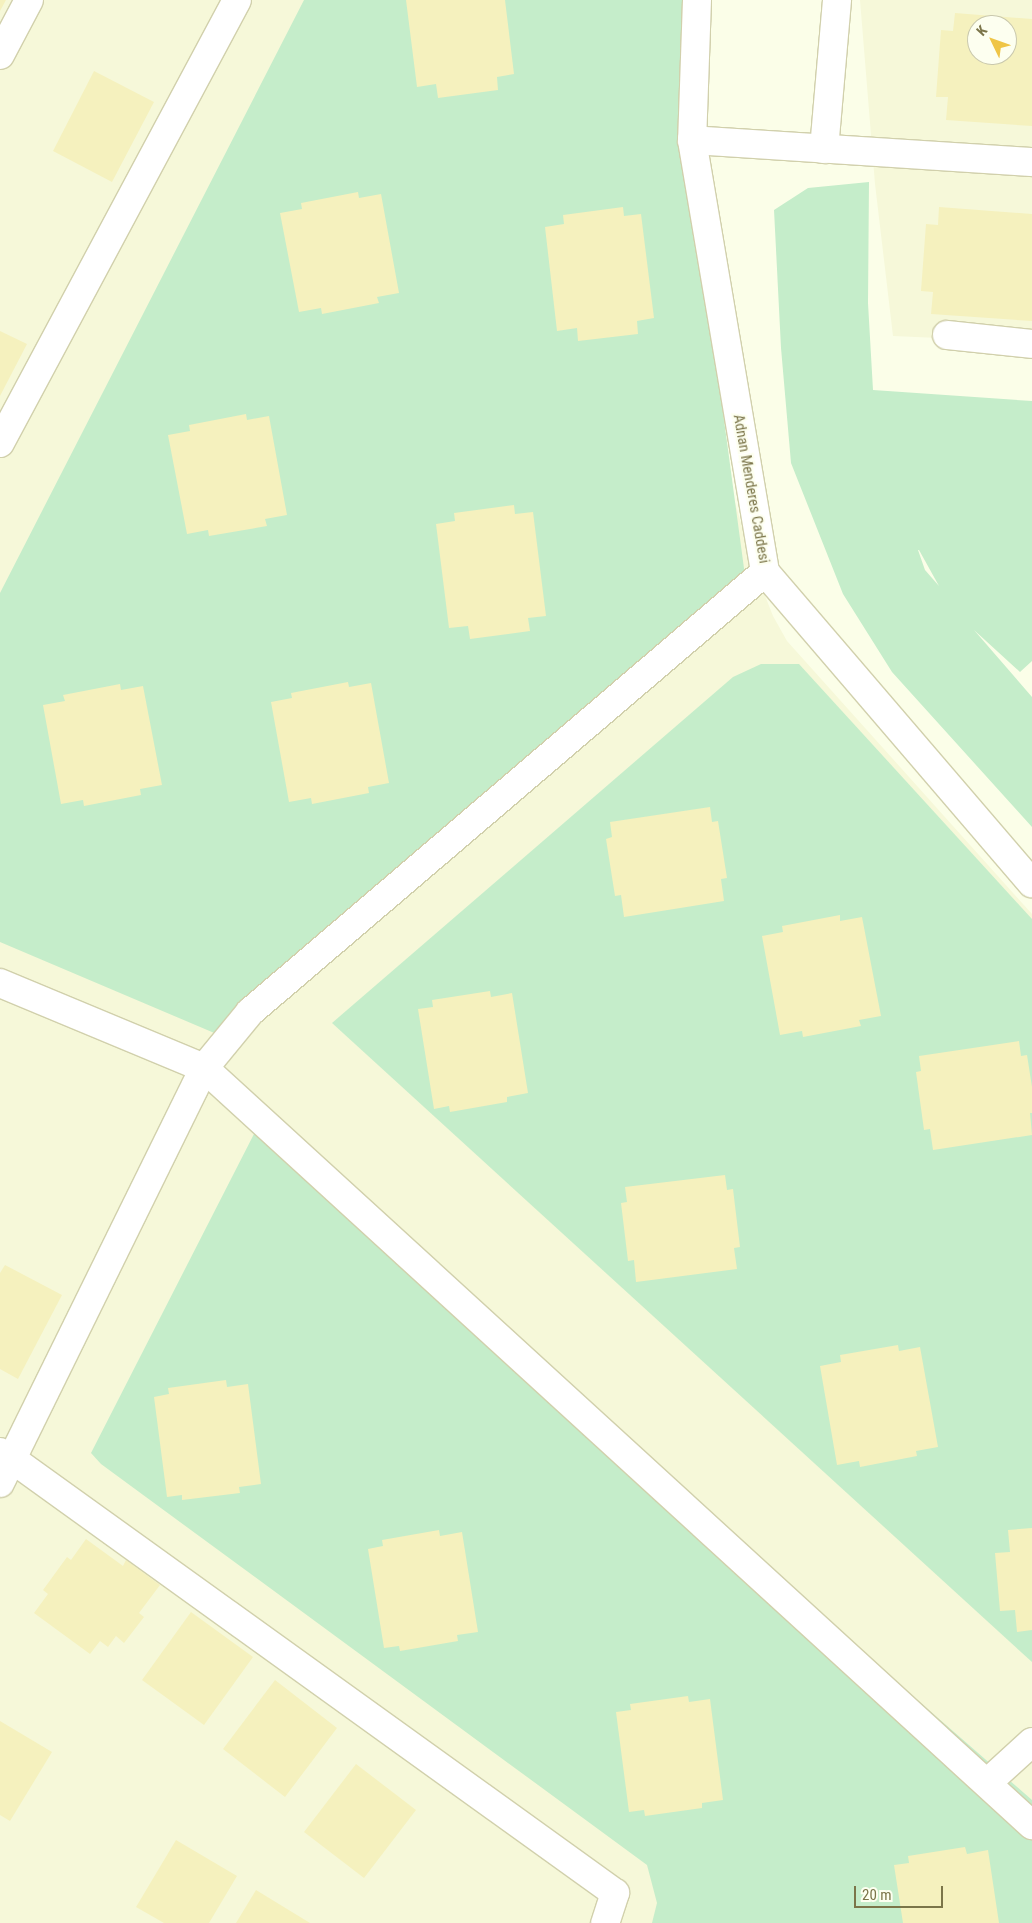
<!DOCTYPE html>
<style>
body{margin:0}
#map{position:relative;width:1032px;height:1923px;overflow:hidden;background:#fbfee8;font-family:"Roboto Condensed",sans-serif}
div>[style]{position:absolute}
[style*='--x']{left:calc(var(--x)*1px);top:calc(var(--y)*1px);width:calc(var(--w)*1px);rotate:calc(var(--a)*1deg)}
.residential>*{inset:0;background:#f6f8d9}
.green>*{inset:0;background:#c5edca}
.building>*{inset:0;background:#f5f1be}
.roads{filter:drop-shadow(1px 0 #d1d0ac) drop-shadow(-1px 0 #d1d0ac) drop-shadow(0 1px #d1d0ac) drop-shadow(0 -1px #d1d0ac)}
.street>*{height:28px;margin:-14px;padding:0 14px;transform-origin:14px;border-radius:14px;background:#fff}
.secondary>*{height:28px;margin:-14px;padding:0 14px;transform-origin:14px;border-radius:14px;background:#fff}
span{translate:-50% -50%;white-space:nowrap;text-align:center;line-height:1.15;-webkit-text-stroke:4.5px #fdfff0;paint-order:stroke}
.street-label{font-size:15px;color:#7b7549}
.north{position:absolute;left:967px;top:15px;width:50px;height:50px;box-sizing:border-box;background:#fdfff0;border:1px solid #c9c8ad;border-radius:50%;rotate:312deg;font-size:14px;font-weight:700;line-height:20px;text-align:center;color:#7b7549}
.north::after{content:'';display:block;margin:auto;width:18px;height:22px;background:#efc546;clip-path:polygon(50% 0,100% 100%,50% 72%,0 100%)}
.scale{position:absolute;left:854px;top:1886px;width:89px;height:22px;box-sizing:border-box;border:2px solid #7b7549;border-top:0;padding-left:6px;font-size:15px;line-height:18px;white-space:nowrap;color:#7b7549;-webkit-text-stroke:4px #fdfff0;paint-order:stroke}
</style>
<div id="map">
<div class="residential">
<div style="clip-path:polygon(0 0,705px 0,694px 166px,730px 485px,753px 565px,773px 616px,787px 641px,1032px 914px,1032px 1923px,0 1923px)"></div>
<div style="clip-path:polygon(evenodd,860px 0,1032px 0,1032px 342px,893px 336px,875px 184px,860px 0,977px 25px,1007px 25px,1007px 55px,977px 55px,977px 25px)"></div>
</div>
<div class="green">
<div style="clip-path:polygon(304px 0,698px 0,689px 160px,748px 598px,219px 1035px,0 942px,0 593px)"></div>
<div style="clip-path:polygon(evenodd,869px 182px,868px 303px,873px 390px,1032px 401px,1032px 661px,1020px 672px,974px 630px,1032px 697px,1032px 827px,892px 672px,843px 594px,791px 463px,781px 348px,774px 210px,808px 188px,869px 182px,918px 550px,919px 550px,939px 586px,925px 570px,918px 550px)"></div>
<div style="clip-path:polygon(761px 664px,799px 664px,1032px 919px,1032px 1662px,332px 1023px,733px 677px)"></div>
<div style="clip-path:polygon(255px 1132px,267px 1133px,1032px 1800px,1032px 1923px,652px 1923px,657px 1903px,647px 1865px,101px 1464px,91px 1453px)"></div>
</div>
<div class="building">
<div style="clip-path:polygon(0 0,6px 0,0 11px)"></div>
<div style="clip-path:polygon(406px 0,505px 0,514px 74px,497px 77px,498px 90px,438px 98px,436px 84px,417px 87px)"></div>
<div style="clip-path:polygon(evenodd,955px 13px,1032px 19px,1032px 126px,946px 120px,948px 97px,936px 97px,941px 30px,953px 31px,955px 13px,977px 25px,1007px 25px,1007px 55px,977px 55px,977px 25px)"></div>
<div style="clip-path:polygon(94px 71px,154px 102px,112px 182px,53px 151px)"></div>
<div style="clip-path:polygon(358px 192px,359px 198px,381px 194px,399px 293px,377px 297px,379px 303px,322px 314px,321px 308px,299px 312px,280px 213px,302px 209px,301px 203px)"></div>
<div style="clip-path:polygon(623px 207px,624px 216px,641px 214px,654px 318px,637px 321px,638px 334px,578px 341px,577px 328px,557px 331px,545px 227px,564px 224px,563px 215px)"></div>
<div style="clip-path:polygon(939px 207px,1032px 214px,1032px 321px,931px 314px,933px 292px,921px 291px,926px 224px,938px 225px)"></div>
<div style="clip-path:polygon(0 331px,27px 344px,0 396px)"></div>
<div style="clip-path:polygon(246px 414px,247px 420px,269px 416px,287px 515px,265px 519px,267px 526px,209px 536px,208px 530px,187px 534px,168px 435px,190px 431px,189px 425px)"></div>
<div style="clip-path:polygon(514px 505px,515px 514px,533px 512px,546px 616px,528px 618px,530px 631px,470px 639px,468px 626px,449px 628px,436px 524px,455px 521px,454px 513px)"></div>
<div style="clip-path:polygon(348px 682px,349px 687px,371px 683px,389px 783px,368px 787px,369px 793px,312px 804px,311px 798px,289px 802px,271px 702px,292px 698px,291px 693px)"></div>
<div style="clip-path:polygon(120px 684px,121px 690px,143px 686px,162px 785px,140px 789px,141px 795px,84px 806px,83px 800px,61px 804px,43px 705px,65px 701px,63px 695px)"></div>
<div style="clip-path:polygon(710px 807px,712px 822px,718px 821px,727px 878px,721px 879px,724px 901px,624px 917px,621px 895px,615px 896px,606px 839px,612px 837px,610px 822px)"></div>
<div style="clip-path:polygon(840px 915px,840px 921px,862px 917px,881px 1016px,859px 1020px,861px 1026px,803px 1037px,802px 1031px,780px 1035px,762px 936px,783px 932px,782px 926px)"></div>
<div style="clip-path:polygon(490px 991px,491px 997px,512px 993px,528px 1093px,507px 1097px,507px 1102px,450px 1112px,449px 1106px,434px 1109px,418px 1009px,433px 1007px,432px 1000px)"></div>
<div style="clip-path:polygon(1019px 1041px,1021px 1056px,1027px 1055px,1032px 1087px,1032px 1113px,1030px 1113px,1032px 1135px,933px 1150px,930px 1129px,924px 1130px,916px 1072px,921px 1071px,919px 1056px)"></div>
<div style="clip-path:polygon(725px 1175px,727px 1190px,733px 1189px,740px 1247px,734px 1248px,737px 1269px,636px 1282px,634px 1260px,628px 1261px,621px 1203px,627px 1202px,625px 1187px)"></div>
<div style="clip-path:polygon(5px 1265px,62px 1295px,18px 1379px,0 1369px,0 1273px)"></div>
<div style="clip-path:polygon(898px 1345px,899px 1351px,920px 1347px,938px 1447px,916px 1451px,917px 1456px,860px 1467px,859px 1461px,837px 1465px,820px 1366px,841px 1362px,840px 1355px)"></div>
<div style="clip-path:polygon(226px 1380px,227px 1387px,248px 1384px,261px 1484px,239px 1487px,240px 1493px,182px 1500px,182px 1495px,167px 1497px,154px 1397px,169px 1394px,168px 1388px)"></div>
<div style="clip-path:polygon(1032px 1528px,1032px 1630px,1017px 1632px,1015px 1610px,1000px 1611px,995px 1553px,1010px 1552px,1008px 1530px)"></div>
<div style="clip-path:polygon(439px 1530px,440px 1536px,462px 1532px,478px 1632px,457px 1635px,458px 1641px,400px 1651px,399px 1646px,384px 1648px,368px 1549px,383px 1546px,382px 1540px)"></div>
<div style="clip-path:polygon(86px 1539px,123px 1566px,126px 1560px,160px 1585px,139px 1613px,144px 1617px,124px 1643px,116px 1636px,108px 1647px,100px 1641px,90px 1654px,34px 1613px,48px 1594px,43px 1590px,67px 1557px,71px 1560px)"></div>
<div style="clip-path:polygon(191px 1612px,253px 1657px,204px 1725px,142px 1680px)"></div>
<div style="clip-path:polygon(275px 1680px,337px 1728px,285px 1797px,223px 1749px)"></div>
<div style="clip-path:polygon(688px 1696px,689px 1702px,710px 1699px,723px 1800px,702px 1803px,702px 1808px,645px 1816px,644px 1810px,629px 1812px,616px 1712px,631px 1710px,630px 1704px)"></div>
<div style="clip-path:polygon(0 1721px,52px 1752px,10px 1821px,0 1815px)"></div>
<div style="clip-path:polygon(356px 1764px,416px 1810px,364px 1878px,304px 1832px)"></div>
<div style="clip-path:polygon(176px 1840px,237px 1876px,209px 1923px,164px 1923px,136px 1907px)"></div>
<div style="clip-path:polygon(965px 1847px,967px 1854px,988px 1850px,999px 1923px,903px 1923px,894px 1865px,909px 1863px,908px 1856px)"></div>
<div style="clip-path:polygon(256px 1890px,310px 1923px,236px 1923px)"></div>
</div>
<div class="roads">
<div class="street">
<div style="--x:0;--y:55;--w:62;--a:-62.2"></div>
<div style="--x:692;--y:140;--w:341;--a:3.7"></div>
<div style="--x:824;--y:149;--w:150;--a:-85"></div>
<div style="--x:947;--y:335;--w:85;--a:6"></div>
<div style="--x:0;--y:443;--w:502;--a:-61.85"></div>
<div style="--x:0;--y:983;--w:221;--a:22.6"></div>
<div style="--x:204;--y:1068;--w:1122;--a:42.44"></div>
<div style="--x:0;--y:1452;--w:14;--a:30"></div>
<div style="--x:12;--y:1459;--w:743;--a:35.74"></div>
<div style="--x:615;--y:1893;--w:32;--a:108"></div>
<div style="--x:0;--y:1483;--w:462;--a:-63.8"></div>
<div style="--x:204;--y:1068;--w:72;--a:-50.6"></div>
<div style="--x:250;--y:1012;--w:677;--a:-40.51"></div>
<div style="--x:987;--y:1783;--w:61;--a:-42.3"></div>
</div>
<div class="secondary">
<div style="--x:697;--y:0;--w:140;--a:92"></div>
<div style="--x:692;--y:140;--w:438;--a:80.4"></div>
<div style="--x:765;--y:572;--w:410;--a:49.4"></div>
</div>
</div>
<div class="street-label">
<span style="left:751px;top:489px;rotate:80deg">Adnan Menderes Caddesi</span>
</div>
<div class="north">K</div>
<div class="scale">20 m</div>
</div>
